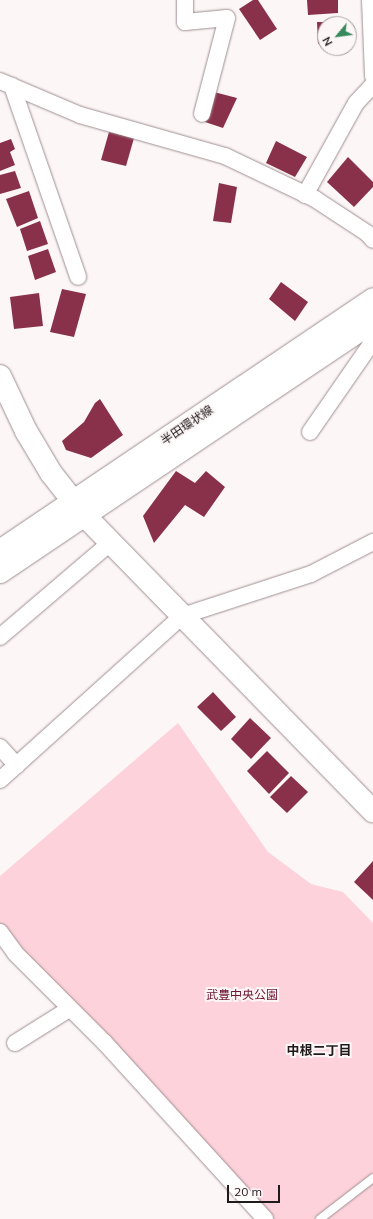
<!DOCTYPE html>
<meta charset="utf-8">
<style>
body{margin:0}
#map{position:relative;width:373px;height:1219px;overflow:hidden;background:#fdf6f7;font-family:Mulish,"Noto Sans JP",sans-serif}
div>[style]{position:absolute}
.green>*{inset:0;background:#fdd2da}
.building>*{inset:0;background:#89314a}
.roads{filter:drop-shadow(0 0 1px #9f8f92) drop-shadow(0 0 1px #9f8f92)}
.lane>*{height:8px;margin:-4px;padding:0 4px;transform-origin:4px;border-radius:4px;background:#fff}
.street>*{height:16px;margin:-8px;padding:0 8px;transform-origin:8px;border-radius:8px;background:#fff}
.secondary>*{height:22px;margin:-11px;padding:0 11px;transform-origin:11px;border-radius:11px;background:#fff}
span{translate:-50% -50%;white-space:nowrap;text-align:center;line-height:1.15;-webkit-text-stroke:4px #fdf6f7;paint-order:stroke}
.street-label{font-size:12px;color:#201a1b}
.park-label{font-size:12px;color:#6d1533}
.neighbourhood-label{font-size:13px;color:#201a1b;font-weight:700}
.north{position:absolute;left:317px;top:16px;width:40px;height:40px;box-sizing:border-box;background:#fdf6f7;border:1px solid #a59e9f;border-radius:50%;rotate:241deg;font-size:11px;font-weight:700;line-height:16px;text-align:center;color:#201a1b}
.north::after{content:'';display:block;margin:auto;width:14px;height:18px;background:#37895b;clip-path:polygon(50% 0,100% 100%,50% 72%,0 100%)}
.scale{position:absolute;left:227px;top:1185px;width:53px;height:18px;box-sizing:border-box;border:2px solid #201a1b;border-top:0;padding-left:5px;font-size:12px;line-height:14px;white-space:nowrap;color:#201a1b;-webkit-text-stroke:3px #fdf6f7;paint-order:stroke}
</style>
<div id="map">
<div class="green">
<div style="clip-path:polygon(178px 723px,268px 852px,311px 884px,343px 892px,373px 923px,373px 1219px,269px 1219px,0 926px,0 876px)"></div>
</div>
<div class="building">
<div style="clip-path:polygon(253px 0,258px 0,277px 29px,260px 40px,239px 9px)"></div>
<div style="clip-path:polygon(307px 0,338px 0,338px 13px,308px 15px)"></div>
<div style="clip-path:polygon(317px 22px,339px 22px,325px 24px,325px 43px,318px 44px)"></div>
<div style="clip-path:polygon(214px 92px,237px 98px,223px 128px,205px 122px)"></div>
<div style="clip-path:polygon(109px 132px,134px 138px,126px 166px,101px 160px)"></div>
<div style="clip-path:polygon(11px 139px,15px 149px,10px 152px,15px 165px,0 171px,0 143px)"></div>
<div style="clip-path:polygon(276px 141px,307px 157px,295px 177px,266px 163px)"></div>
<div style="clip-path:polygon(348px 157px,373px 182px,373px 187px,354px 207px,327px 182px)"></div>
<div style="clip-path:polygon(15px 171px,21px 188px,0 194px,0 175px)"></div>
<div style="clip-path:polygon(219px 183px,237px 187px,231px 223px,213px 221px)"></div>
<div style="clip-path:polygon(29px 191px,38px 218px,17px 227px,6px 199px)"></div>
<div style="clip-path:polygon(40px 221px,48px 244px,27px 251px,20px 229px)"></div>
<div style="clip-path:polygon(48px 249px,56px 272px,35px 280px,28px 256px)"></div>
<div style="clip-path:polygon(281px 282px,308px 302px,295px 321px,269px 299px)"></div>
<div style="clip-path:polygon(62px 289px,86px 294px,74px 337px,50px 332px)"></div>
<div style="clip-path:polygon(39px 293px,43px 326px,14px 329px,10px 297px)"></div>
<div style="clip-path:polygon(100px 399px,123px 435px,91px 458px,66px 450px,62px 441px,84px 422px,95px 403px)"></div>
<div style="clip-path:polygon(176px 471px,195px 483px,206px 471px,225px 487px,204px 517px,185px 505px,154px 543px,143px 516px)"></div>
<div style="clip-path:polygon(213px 692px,236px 717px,221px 731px,197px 707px)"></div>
<div style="clip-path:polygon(250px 718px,271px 738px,251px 759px,231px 739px)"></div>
<div style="clip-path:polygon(267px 751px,289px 773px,269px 794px,247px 771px)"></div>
<div style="clip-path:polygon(291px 776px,308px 792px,287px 813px,270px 797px)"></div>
<div style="clip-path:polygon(373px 861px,373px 900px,354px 882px)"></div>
</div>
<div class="roads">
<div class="lane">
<div style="left:320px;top:1219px;width:67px;rotate:-37.7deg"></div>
</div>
<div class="street">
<div style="left:185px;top:0;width:22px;rotate:90deg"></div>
<div style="left:185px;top:22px;width:42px;rotate:-5.4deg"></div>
<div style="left:227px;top:18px;width:99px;rotate:104.6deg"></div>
<div style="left:370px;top:0;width:76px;rotate:87.7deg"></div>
<div style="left:0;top:81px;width:87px;rotate:23deg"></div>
<div style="left:80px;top:115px;width:151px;rotate:15.8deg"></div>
<div style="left:225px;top:156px;width:100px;rotate:25.5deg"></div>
<div style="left:315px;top:199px;width:62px;rotate:33.2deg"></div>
<div style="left:367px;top:233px;width:9px;rotate:49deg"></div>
<div style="left:12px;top:86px;width:202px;rotate:70.9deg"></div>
<div style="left:305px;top:195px;width:105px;rotate:-61deg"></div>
<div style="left:356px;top:103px;width:25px;rotate:-47deg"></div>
<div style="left:310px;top:432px;width:111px;rotate:-55.3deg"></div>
<div style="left:373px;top:341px;width:18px;rotate:-103deg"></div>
<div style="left:0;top:637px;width:145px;rotate:-40.5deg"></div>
<div style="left:0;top:747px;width:25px;rotate:48deg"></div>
<div style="left:0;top:780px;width:245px;rotate:-42deg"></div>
<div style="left:182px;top:616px;width:136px;rotate:-18deg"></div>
<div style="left:311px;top:574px;width:70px;rotate:-27.3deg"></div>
<div style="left:0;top:932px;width:26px;rotate:54deg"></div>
<div style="left:15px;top:953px;width:127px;rotate:45deg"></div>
<div style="left:105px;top:1043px;width:238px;rotate:47.7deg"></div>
<div style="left:15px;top:1043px;width:64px;rotate:-32.2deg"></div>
</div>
<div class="secondary">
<div style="left:0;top:376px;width:61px;rotate:64.7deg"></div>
<div style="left:26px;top:431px;width:49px;rotate:59.2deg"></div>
<div style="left:51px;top:473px;width:53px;rotate:51.8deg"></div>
<div style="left:84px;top:515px;width:414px;rotate:45.7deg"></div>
<div style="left:0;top:551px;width:450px;rotate:-34deg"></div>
<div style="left:0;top:572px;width:450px;rotate:-33.9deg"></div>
</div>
</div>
<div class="street-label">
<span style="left:187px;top:425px;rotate:-34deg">半田環状線</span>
</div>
<div class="park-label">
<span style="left:242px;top:995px">武豊中央公園</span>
</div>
<div class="neighbourhood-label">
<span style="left:319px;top:1050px">中根二丁目</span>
</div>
<div class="north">N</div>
<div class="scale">20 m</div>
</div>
